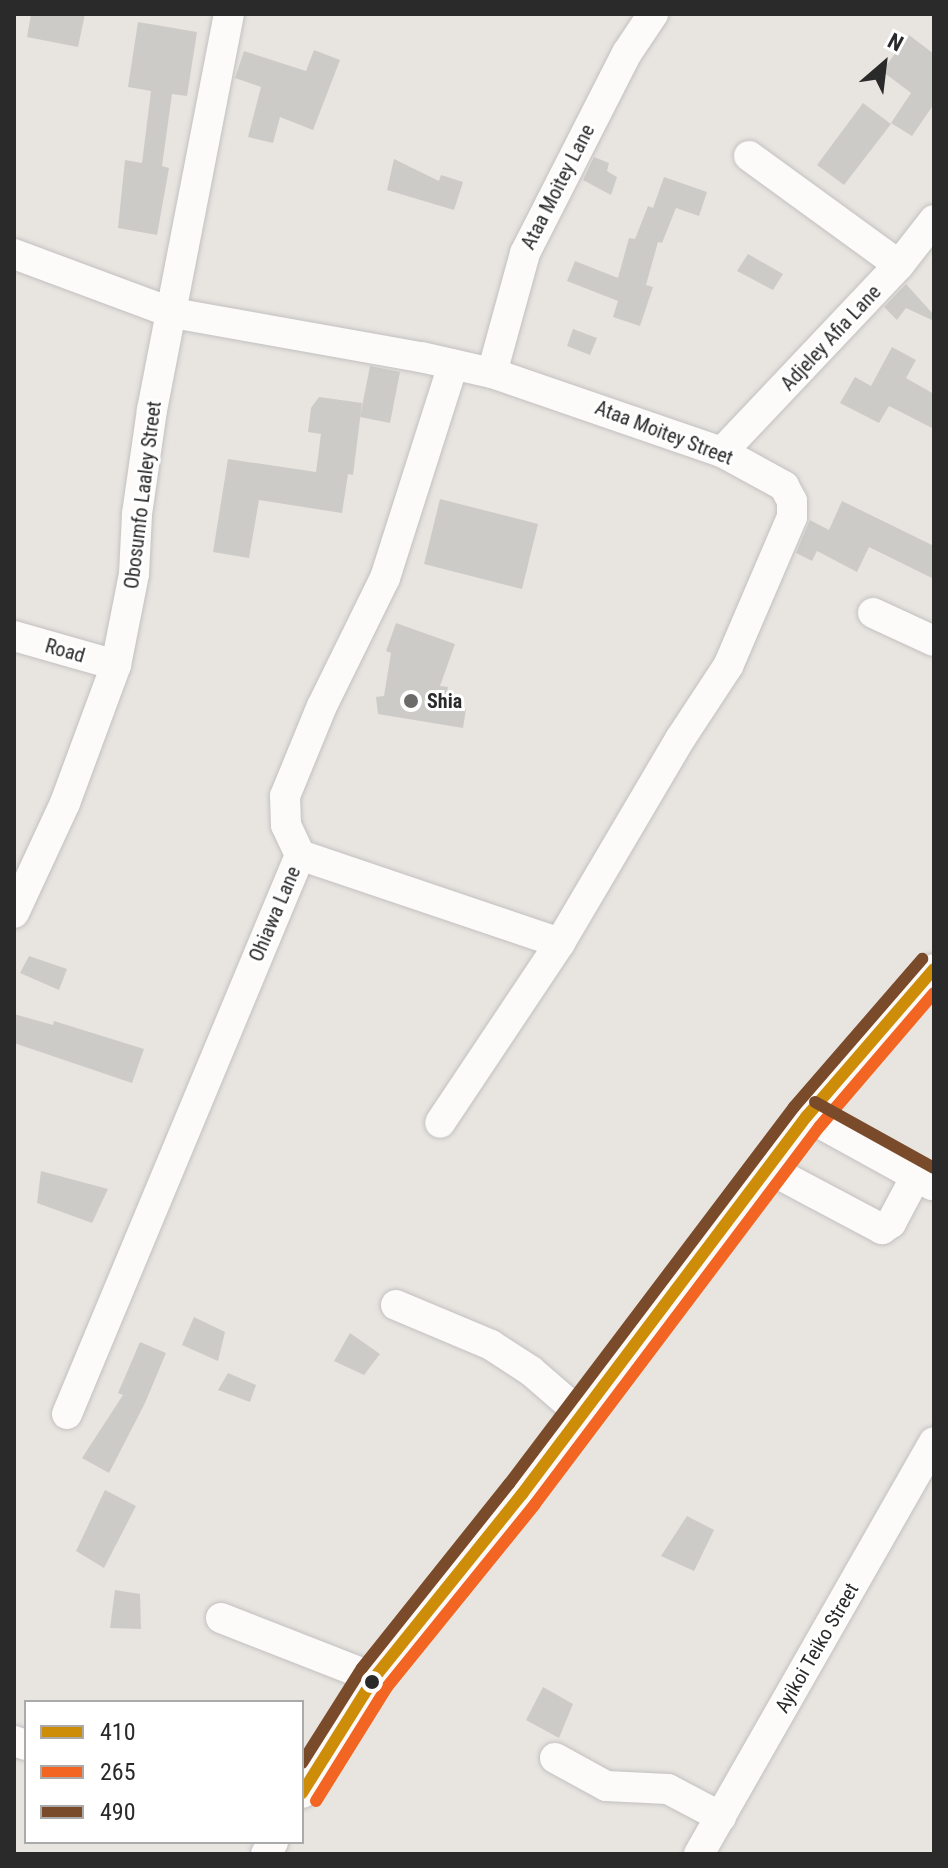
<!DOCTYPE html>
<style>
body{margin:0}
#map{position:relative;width:948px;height:1868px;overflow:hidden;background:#e8e5e0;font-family:"Roboto Condensed",sans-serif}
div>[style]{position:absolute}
.building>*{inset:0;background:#cdcbc7}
.roads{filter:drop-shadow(0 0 2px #c2c1c1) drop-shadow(0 0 2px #c2c1c1)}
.minor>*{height:30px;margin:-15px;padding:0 15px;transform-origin:15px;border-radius:15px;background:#fcfbfa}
.bus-1>*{height:12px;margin:-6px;padding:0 6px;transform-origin:6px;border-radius:6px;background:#ce8d08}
.bus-2>*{height:12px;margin:-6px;padding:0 6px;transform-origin:6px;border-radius:6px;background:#f26522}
.bus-3>*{height:12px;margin:-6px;padding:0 6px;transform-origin:6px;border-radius:6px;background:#7a4b2a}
.dots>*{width:22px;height:22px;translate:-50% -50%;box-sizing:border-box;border:4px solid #fff;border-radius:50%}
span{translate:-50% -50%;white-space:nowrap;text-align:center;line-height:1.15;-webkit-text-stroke:6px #fff;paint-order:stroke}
.street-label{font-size:20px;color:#2a2a2a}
.poi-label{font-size:20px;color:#2a2a2a;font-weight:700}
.left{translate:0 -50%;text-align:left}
.frame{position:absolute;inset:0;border:16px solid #2a2a2a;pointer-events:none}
.legend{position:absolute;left:24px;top:1700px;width:280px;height:144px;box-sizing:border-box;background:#fff;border:2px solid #aaa;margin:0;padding:10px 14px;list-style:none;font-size:24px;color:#2a2a2a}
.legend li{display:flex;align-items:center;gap:16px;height:40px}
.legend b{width:40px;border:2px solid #aaa}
.north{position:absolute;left:844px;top:24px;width:80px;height:80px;-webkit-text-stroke:6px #fff;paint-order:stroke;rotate:28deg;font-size:22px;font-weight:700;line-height:32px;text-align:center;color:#2a2a2a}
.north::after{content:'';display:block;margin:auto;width:28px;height:36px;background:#2a2a2a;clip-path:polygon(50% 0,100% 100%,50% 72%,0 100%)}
</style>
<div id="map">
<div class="building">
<div style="clip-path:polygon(31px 14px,85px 14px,78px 47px,27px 37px)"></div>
<div style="clip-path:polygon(138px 22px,197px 32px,187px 96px,172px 94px,162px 166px,169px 168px,157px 235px,118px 228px,125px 160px,142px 163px,151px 91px,128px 87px)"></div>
<div style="clip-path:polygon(909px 35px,934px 54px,934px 104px,912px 136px,891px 123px,911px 93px,882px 71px)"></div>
<div style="clip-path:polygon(314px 50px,340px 60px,313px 130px,280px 117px,273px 143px,248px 137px,261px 87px,235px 78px,244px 51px,306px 71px)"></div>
<div style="clip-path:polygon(863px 103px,891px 124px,844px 185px,817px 165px)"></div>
<div style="clip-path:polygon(594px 157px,609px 163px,607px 171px,617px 177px,611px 195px,583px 180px)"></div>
<div style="clip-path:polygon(394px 159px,439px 181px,441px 175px,463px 182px,454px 210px,387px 190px)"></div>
<div style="clip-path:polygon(664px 177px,707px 192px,699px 216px,676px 208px,662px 243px,658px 242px,646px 285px,653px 287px,640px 326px,613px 317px,618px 301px,567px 281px,575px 261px,618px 278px,629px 238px,635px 239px,648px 206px,653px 208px)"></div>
<div style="clip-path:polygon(748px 254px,783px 274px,773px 290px,737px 271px)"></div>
<div style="clip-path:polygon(906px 284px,934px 315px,934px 321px,906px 308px,897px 320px,884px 307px)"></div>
<div style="clip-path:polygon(573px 329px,597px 338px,590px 355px,567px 346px)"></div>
<div style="clip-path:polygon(892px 347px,916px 360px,906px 378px,934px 394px,934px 429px,889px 406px,879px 423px,840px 403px,855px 377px,871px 386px)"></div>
<div style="clip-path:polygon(370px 366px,400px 372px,390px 423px,360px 417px)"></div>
<div style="clip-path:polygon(319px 397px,362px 403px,353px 475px,348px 474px,342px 513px,259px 500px,249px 558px,213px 552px,228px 459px,316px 472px,321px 434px,308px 432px,311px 408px)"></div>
<div style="clip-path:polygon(440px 499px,538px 524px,522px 589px,424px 564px)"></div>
<div style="clip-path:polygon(842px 501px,934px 546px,934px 579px,869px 547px,857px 572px,817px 551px,812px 561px,796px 553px,810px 520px,829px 530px)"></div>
<div style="clip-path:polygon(396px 623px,455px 644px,440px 686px,448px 687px,445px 705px,466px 709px,463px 728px,378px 714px,376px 697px,384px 696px,391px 653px,386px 651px)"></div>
<div style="clip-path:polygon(29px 956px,67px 969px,59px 990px,20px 973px)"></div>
<div style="clip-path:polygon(14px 1014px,53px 1025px,54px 1021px,144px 1049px,132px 1083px,14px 1043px)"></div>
<div style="clip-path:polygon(41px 1171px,108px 1189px,92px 1223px,37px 1203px)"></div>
<div style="clip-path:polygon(194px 1317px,225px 1332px,218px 1361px,182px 1345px)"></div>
<div style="clip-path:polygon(350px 1333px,380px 1354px,364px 1375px,334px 1361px)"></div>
<div style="clip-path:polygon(140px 1342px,166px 1353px,145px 1403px,109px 1473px,82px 1458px,123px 1395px,118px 1393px)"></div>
<div style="clip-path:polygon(228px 1373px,256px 1385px,250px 1402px,218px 1390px)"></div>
<div style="clip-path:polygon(105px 1490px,136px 1506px,104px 1568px,76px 1551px)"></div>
<div style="clip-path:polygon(687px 1516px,714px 1530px,694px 1571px,661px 1556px)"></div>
<div style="clip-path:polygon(115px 1590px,140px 1594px,141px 1629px,110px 1628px)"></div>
<div style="clip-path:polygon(543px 1687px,573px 1704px,559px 1738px,526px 1720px)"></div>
</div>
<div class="roads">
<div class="minor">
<div style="left:749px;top:156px;width:185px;rotate:36deg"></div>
<div style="left:14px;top:254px;width:170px;rotate:20.4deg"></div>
<div style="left:173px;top:313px;width:252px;rotate:10.1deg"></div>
<div style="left:421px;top:357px;width:73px;rotate:12.7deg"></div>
<div style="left:492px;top:373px;width:243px;rotate:19deg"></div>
<div style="left:722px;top:452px;width:71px;rotate:28.7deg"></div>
<div style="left:784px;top:486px;width:17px;rotate:62deg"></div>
<div style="left:792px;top:501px;width:16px;rotate:90deg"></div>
<div style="left:792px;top:517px;width:162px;rotate:113.2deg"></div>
<div style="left:728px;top:666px;width:87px;rotate:123.3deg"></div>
<div style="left:680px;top:739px;width:237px;rotate:120.5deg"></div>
<div style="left:560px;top:943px;width:216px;rotate:123.7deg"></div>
<div style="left:492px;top:373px;width:124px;rotate:-74.6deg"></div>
<div style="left:525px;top:253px;width:225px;rotate:-63deg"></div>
<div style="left:627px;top:53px;width:47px;rotate:-56.3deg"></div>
<div style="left:722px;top:452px;width:257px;rotate:-46.6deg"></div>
<div style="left:899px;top:265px;width:57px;rotate:-52.1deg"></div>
<div style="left:873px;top:613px;width:67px;rotate:24.7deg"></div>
<div style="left:14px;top:636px;width:106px;rotate:15.9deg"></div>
<div style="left:300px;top:855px;width:274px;rotate:18.7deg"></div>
<div style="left:14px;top:913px;width:121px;rotate:-65.1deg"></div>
<div style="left:65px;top:803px;width:147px;rotate:-69.7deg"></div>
<div style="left:116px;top:665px;width:93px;rotate:-78.8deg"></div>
<div style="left:134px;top:574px;width:60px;rotate:-87.1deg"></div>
<div style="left:137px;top:514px;width:105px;rotate:-81.8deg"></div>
<div style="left:152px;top:410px;width:403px;rotate:-79deg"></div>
<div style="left:807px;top:1116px;width:143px;rotate:28.9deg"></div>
<div style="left:769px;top:1169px;width:128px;rotate:28deg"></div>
<div style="left:882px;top:1229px;width:11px;rotate:-34deg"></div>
<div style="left:891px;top:1223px;width:53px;rotate:-62deg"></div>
<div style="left:396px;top:1305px;width:103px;rotate:22.8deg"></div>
<div style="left:491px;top:1345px;width:48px;rotate:33deg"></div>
<div style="left:531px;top:1371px;width:67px;rotate:40.8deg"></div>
<div style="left:67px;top:1414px;width:606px;rotate:-67.37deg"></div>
<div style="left:300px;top:855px;width:33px;rotate:-115deg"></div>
<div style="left:286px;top:825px;width:29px;rotate:-92deg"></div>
<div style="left:285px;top:796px;width:97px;rotate:-67.7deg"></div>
<div style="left:322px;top:706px;width:143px;rotate:-63.8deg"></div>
<div style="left:385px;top:578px;width:224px;rotate:-72.3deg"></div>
<div style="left:221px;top:1618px;width:164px;rotate:21.4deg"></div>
<div style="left:14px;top:1741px;width:13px;rotate:18deg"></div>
<div style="left:555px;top:1758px;width:58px;rotate:28.8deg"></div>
<div style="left:606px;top:1786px;width:62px;rotate:2.8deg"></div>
<div style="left:668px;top:1789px;width:60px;rotate:27.8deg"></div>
<div style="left:302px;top:1793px;width:136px;rotate:-57.9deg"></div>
<div style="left:374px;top:1678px;width:236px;rotate:-51.2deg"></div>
<div style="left:522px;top:1494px;width:344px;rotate:-52.6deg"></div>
<div style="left:731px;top:1221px;width:130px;rotate:-54.1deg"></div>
<div style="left:807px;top:1116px;width:194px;rotate:-49.2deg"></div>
<div style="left:266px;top:1854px;width:14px;rotate:-60deg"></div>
<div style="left:699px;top:1854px;width:474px;rotate:-60.3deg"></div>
</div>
</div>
<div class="bus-1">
<div style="left:302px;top:1793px;width:136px;rotate:-57.9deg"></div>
<div style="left:374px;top:1678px;width:236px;rotate:-51.2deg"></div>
<div style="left:522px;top:1494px;width:473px;rotate:-53deg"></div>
<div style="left:807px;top:1116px;width:194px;rotate:-49.2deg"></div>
</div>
<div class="bus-2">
<div style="left:316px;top:1801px;width:134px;rotate:-58.1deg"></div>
<div style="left:387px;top:1687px;width:235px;rotate:-51deg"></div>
<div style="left:535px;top:1504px;width:473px;rotate:-53deg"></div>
<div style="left:820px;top:1126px;width:175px;rotate:-49.4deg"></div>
</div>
<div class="bus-3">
<div style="left:815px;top:1102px;width:136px;rotate:29deg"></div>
<div style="left:302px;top:1763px;width:112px;rotate:-57.7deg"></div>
<div style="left:362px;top:1668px;width:236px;rotate:-51.4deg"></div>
<div style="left:509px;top:1484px;width:473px;rotate:-52.9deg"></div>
<div style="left:794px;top:1107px;width:196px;rotate:-49.1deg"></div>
</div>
<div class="dots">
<div style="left:411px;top:701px;background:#6c6b6a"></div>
<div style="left:372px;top:1682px;background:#2a2a2a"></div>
</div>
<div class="street-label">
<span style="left:558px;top:187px;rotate:-63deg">Ataa Moitey Lane</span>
<span style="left:831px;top:338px;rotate:-47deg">Adjeley Afia Lane</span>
<span style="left:664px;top:433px;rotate:21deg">Ataa Moitey Street</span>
<span style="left:143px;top:495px;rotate:-83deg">Obosumfo Laaley Street</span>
<span style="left:65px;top:651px;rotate:16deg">Road</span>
<span style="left:275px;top:914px;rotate:-67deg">Ohiawa Lane</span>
<span style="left:817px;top:1648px;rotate:-60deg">Ayikoi Teiko Street</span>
</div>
<div class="poi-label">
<span class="left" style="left:427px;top:701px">Shia</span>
</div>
<div class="frame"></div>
<ul class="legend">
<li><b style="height:10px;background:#ce8d08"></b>410</li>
<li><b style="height:10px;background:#f26522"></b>265</li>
<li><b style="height:10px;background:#7a4b2a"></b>490</li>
</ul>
<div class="north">N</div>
</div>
